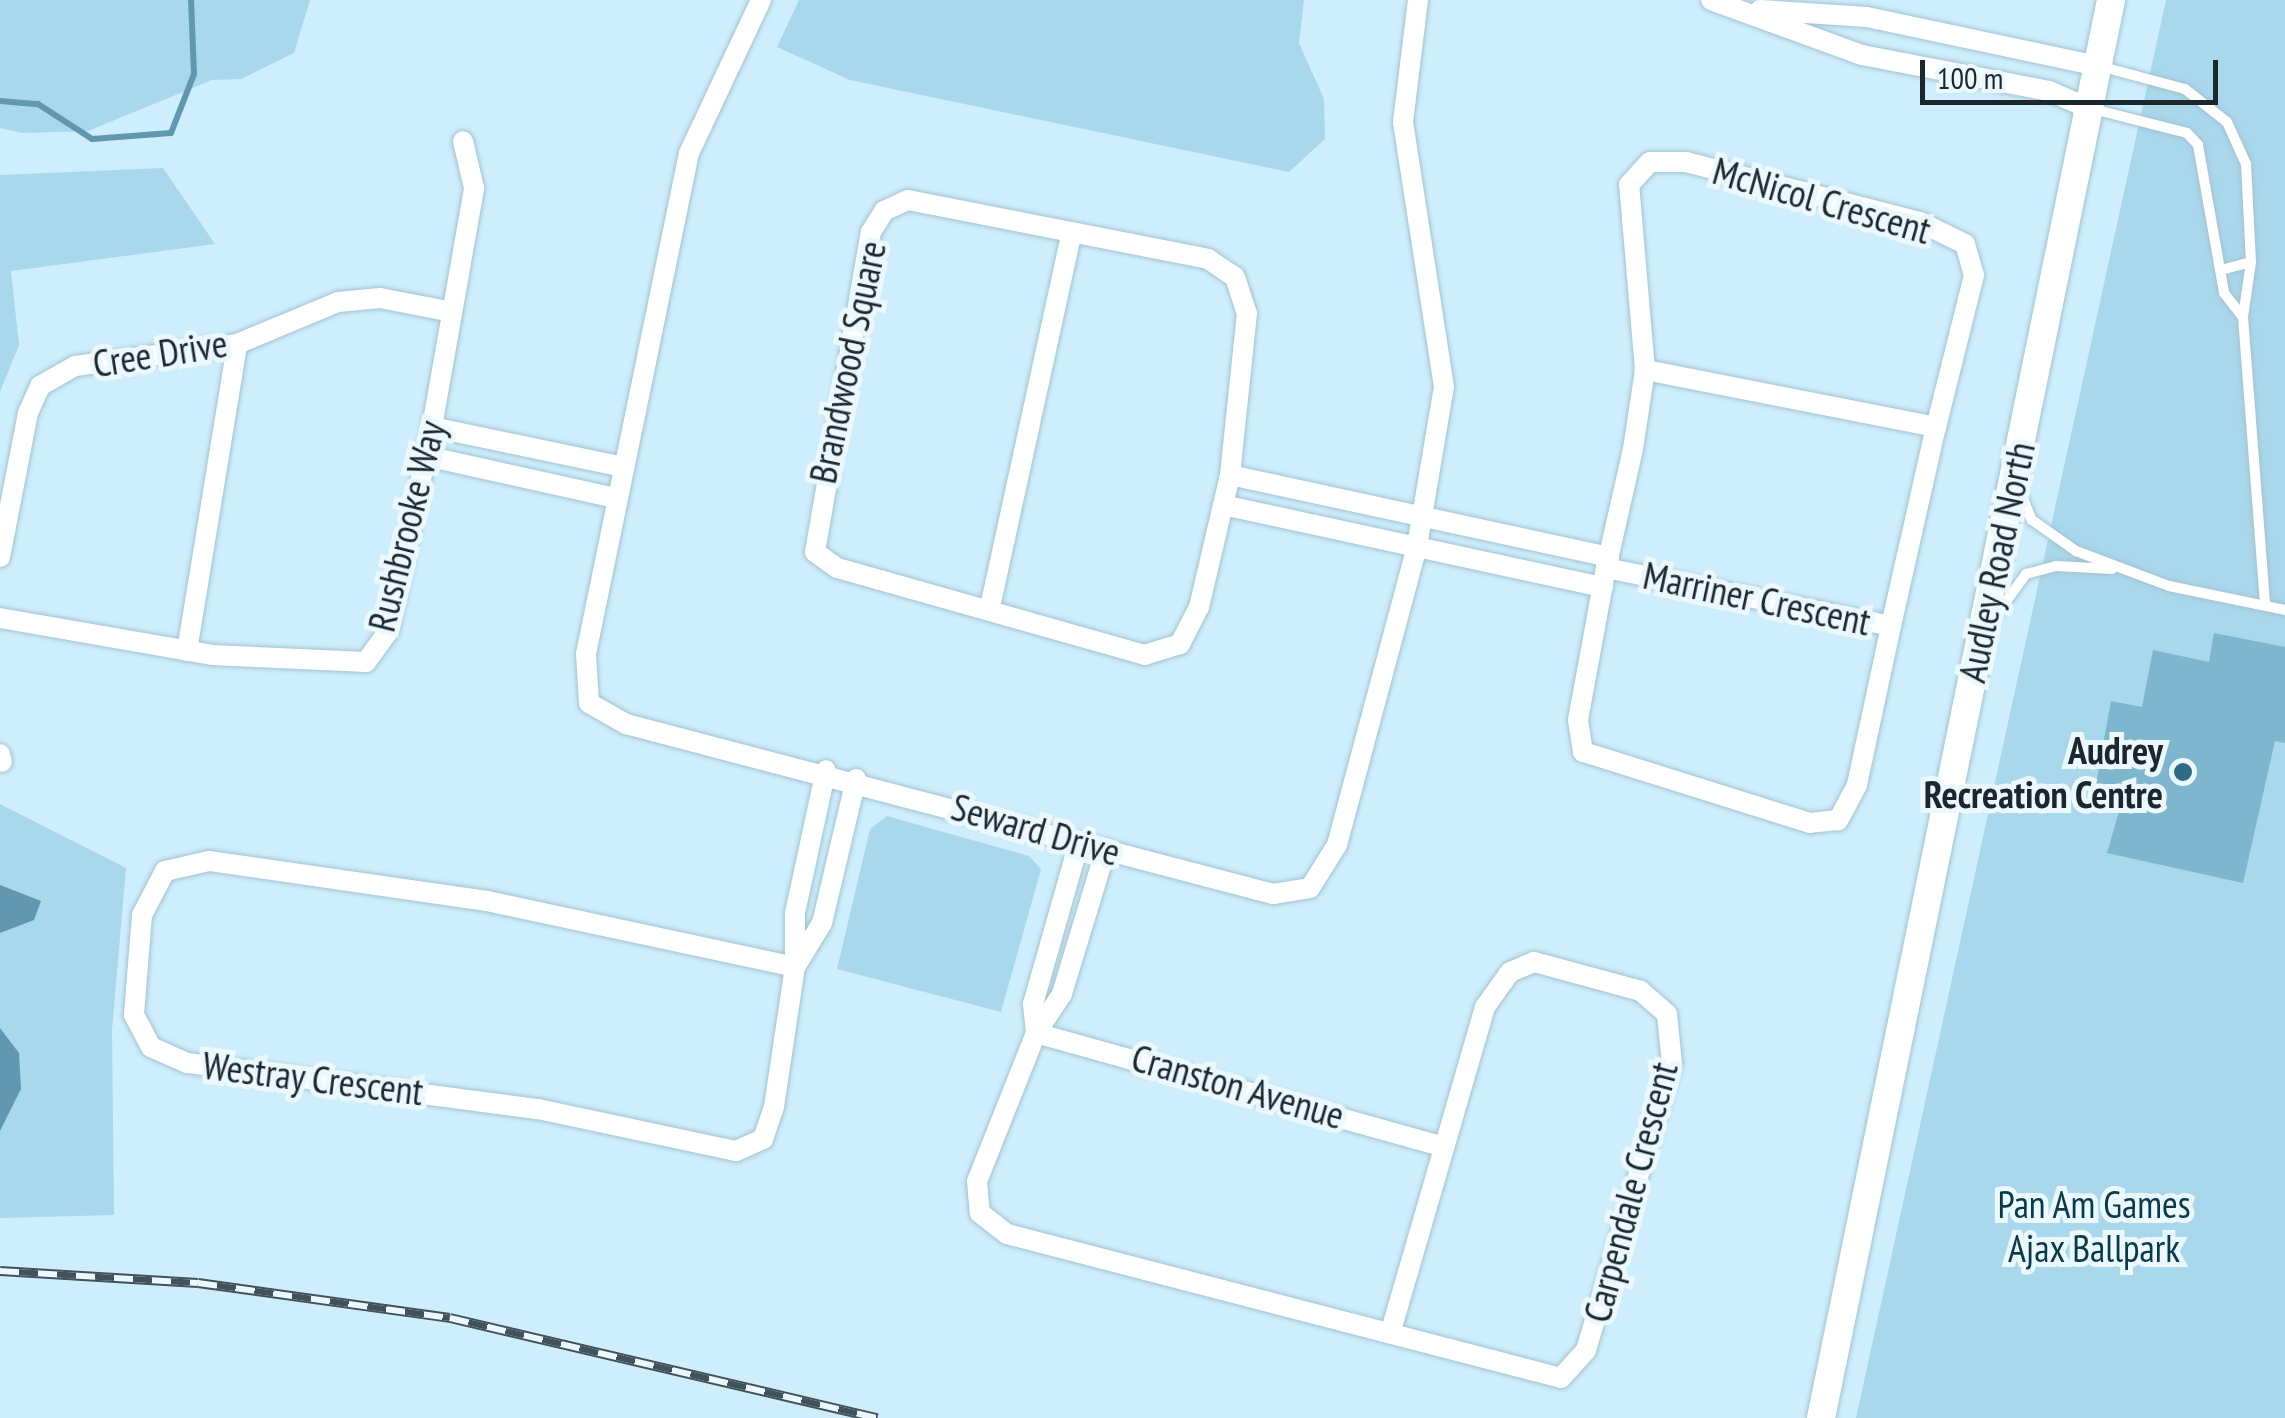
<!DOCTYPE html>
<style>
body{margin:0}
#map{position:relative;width:2285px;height:1418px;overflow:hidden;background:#ceeefd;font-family:"PT Sans Narrow",sans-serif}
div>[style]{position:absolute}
.green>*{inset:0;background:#a9d7eb}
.water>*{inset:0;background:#6198af}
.stream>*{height:6px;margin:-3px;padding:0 3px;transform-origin:3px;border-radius:3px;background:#6198af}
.building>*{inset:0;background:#7eb6ce}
.roads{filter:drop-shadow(0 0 2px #a3c3d1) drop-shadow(0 0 2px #a3c3d1)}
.lane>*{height:10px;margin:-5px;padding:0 5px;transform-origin:5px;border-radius:5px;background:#fff}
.street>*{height:20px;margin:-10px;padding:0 10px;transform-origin:10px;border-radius:10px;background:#fff}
.secondary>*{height:28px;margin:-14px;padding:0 14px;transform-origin:14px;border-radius:14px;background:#fff}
.rail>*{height:10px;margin-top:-5px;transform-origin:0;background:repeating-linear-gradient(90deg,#ebf8fe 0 19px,#42525a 0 38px);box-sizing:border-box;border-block:2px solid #42525a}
.dots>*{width:28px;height:28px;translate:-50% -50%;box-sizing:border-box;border:5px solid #ebf8fe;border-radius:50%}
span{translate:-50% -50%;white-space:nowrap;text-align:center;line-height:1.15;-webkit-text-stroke:10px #ebf8fe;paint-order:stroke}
.street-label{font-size:38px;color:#1b272d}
.poi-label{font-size:38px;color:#1b272d;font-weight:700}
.right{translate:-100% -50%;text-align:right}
.park-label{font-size:38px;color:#073a4b}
.scale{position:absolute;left:1920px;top:60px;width:298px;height:45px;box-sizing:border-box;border:5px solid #1b272d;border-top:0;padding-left:12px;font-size:30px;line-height:35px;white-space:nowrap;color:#1b272d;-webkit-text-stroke:8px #ebf8fe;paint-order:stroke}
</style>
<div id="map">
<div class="green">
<div style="clip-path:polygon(0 0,310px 0,294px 53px,241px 79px,212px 80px,88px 131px,22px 133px,0 128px)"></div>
<div style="clip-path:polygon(799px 0,1304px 0,1299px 43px,1324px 99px,1325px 139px,1289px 172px,850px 80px,777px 47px)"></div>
<div style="clip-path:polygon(2166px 0,2285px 0,2285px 1418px,1856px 1418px)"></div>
<div style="clip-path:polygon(163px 168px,215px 244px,11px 271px,19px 345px,0 392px,0 175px)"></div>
<div style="clip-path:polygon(0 804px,126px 868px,112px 1030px,114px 1215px,0 1218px)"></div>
<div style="clip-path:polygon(887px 816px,1029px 856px,1041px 869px,1001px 1012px,837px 969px,870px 829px)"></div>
</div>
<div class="water">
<div style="clip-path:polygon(0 885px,41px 901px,34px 920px,0 933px)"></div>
<div style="clip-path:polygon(0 1028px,19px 1053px,21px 1089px,0 1131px)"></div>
</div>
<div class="stream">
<div style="left:0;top:101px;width:38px;rotate:5deg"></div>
<div style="left:38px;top:104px;width:64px;rotate:32.9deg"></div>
<div style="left:92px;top:139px;width:79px;rotate:-4.3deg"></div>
<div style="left:171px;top:133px;width:63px;rotate:-68.7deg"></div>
<div style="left:194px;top:74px;width:74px;rotate:-92.3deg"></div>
</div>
<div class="building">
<div style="clip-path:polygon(2214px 633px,2285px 647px,2285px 743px,2275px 741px,2243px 883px,2107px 853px,2120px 808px,2093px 801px,2111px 701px,2142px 707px,2153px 650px,2209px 662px)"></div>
</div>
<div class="roads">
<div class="lane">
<div style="left:2099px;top:66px;width:89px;rotate:15deg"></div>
<div style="left:2185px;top:89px;width:53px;rotate:38.2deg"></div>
<div style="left:2227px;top:122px;width:46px;rotate:65.7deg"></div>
<div style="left:2246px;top:164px;width:98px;rotate:87.1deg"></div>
<div style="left:2251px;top:262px;width:56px;rotate:98.3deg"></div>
<div style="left:2243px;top:317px;width:289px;rotate:85.6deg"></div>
<div style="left:2089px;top:108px;width:101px;rotate:14.3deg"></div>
<div style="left:2187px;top:133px;width:16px;rotate:47deg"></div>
<div style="left:2198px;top:145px;width:150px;rotate:80deg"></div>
<div style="left:2224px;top:293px;width:31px;rotate:52deg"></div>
<div style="left:2221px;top:270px;width:31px;rotate:-15deg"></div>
<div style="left:2018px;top:486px;width:37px;rotate:68deg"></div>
<div style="left:2032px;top:520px;width:54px;rotate:35.2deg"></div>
<div style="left:2076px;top:551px;width:99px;rotate:20.6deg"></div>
<div style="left:2169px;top:586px;width:118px;rotate:11.7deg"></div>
<div style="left:1996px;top:615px;width:51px;rotate:-53.8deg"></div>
<div style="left:2026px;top:574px;width:31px;rotate:-15deg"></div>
<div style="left:2056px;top:566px;width:56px;rotate:3.1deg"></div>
</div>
<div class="street">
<div style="left:761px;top:0;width:169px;rotate:115.2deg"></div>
<div style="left:689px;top:153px;width:511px;rotate:101.62deg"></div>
<div style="left:586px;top:654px;width:49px;rotate:86.5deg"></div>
<div style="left:589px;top:703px;width:43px;rotate:29.6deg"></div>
<div style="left:626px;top:724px;width:669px;rotate:14.72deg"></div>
<div style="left:1273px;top:894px;width:37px;rotate:-9deg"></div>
<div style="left:1310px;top:888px;width:51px;rotate:-57.9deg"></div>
<div style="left:1337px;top:845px;width:310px;rotate:-75deg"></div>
<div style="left:1417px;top:546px;width:161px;rotate:-80.4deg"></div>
<div style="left:1444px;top:387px;width:268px;rotate:-98.8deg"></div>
<div style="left:1403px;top:122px;width:123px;rotate:-83deg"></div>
<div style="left:1711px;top:0;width:161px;rotate:20deg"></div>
<div style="left:1862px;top:55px;width:190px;rotate:10.9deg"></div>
<div style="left:2049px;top:91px;width:43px;rotate:23.6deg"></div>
<div style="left:1760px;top:10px;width:107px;rotate:3.7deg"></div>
<div style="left:1867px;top:17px;width:236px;rotate:12deg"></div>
<div style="left:908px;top:200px;width:306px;rotate:11.1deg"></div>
<div style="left:1208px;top:259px;width:32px;rotate:34deg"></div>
<div style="left:1235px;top:277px;width:38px;rotate:72deg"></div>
<div style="left:1247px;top:313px;width:163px;rotate:96deg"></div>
<div style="left:1230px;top:475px;width:136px;rotate:103.2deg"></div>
<div style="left:1199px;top:607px;width:42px;rotate:117.2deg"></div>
<div style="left:1180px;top:644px;width:37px;rotate:163deg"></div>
<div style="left:1145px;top:655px;width:320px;rotate:-164.2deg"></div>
<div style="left:837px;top:568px;width:27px;rotate:-144deg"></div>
<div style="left:815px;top:552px;width:325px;rotate:-80.1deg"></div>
<div style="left:871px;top:232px;width:25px;rotate:-58deg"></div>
<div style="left:884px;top:211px;width:26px;rotate:-25deg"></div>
<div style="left:432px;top:427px;width:195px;rotate:11.8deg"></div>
<div style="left:426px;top:456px;width:195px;rotate:12.5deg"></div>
<div style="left:1230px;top:475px;width:388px;rotate:12.2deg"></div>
<div style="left:1223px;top:505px;width:389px;rotate:12.2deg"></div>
<div style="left:0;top:557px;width:147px;rotate:-79deg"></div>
<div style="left:28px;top:413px;width:30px;rotate:-66deg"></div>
<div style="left:40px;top:386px;width:40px;rotate:-29.7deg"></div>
<div style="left:75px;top:366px;width:163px;rotate:-7.7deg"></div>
<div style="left:237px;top:344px;width:109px;rotate:-22.6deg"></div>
<div style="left:338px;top:302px;width:42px;rotate:-5.4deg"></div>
<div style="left:380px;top:298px;width:73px;rotate:11deg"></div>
<div style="left:1606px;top:568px;width:291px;rotate:11.5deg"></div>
<div style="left:1891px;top:626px;width:163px;rotate:102.1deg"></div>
<div style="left:1857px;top:785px;width:40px;rotate:118deg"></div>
<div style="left:1838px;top:820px;width:28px;rotate:174deg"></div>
<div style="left:1810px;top:823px;width:238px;rotate:-162.6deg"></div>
<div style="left:1583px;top:752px;width:32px;rotate:-99deg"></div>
<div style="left:1578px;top:720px;width:155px;rotate:-79.6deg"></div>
<div style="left:1606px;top:568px;width:122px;rotate:-77.2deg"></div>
<div style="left:1633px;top:449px;width:80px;rotate:-81.4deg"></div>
<div style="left:1645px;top:370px;width:186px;rotate:-94.9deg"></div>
<div style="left:1629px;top:185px;width:31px;rotate:-48deg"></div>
<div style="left:1650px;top:162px;width:36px"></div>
<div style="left:1686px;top:162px;width:242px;rotate:14.4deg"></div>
<div style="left:1920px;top:222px;width:50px;rotate:26.1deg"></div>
<div style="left:1965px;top:244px;width:32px;rotate:74deg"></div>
<div style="left:1974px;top:275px;width:157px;rotate:104deg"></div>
<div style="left:1936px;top:427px;width:297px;rotate:-168.9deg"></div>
<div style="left:990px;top:607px;width:382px;rotate:-77.7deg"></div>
<div style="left:0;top:618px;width:215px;rotate:9.9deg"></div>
<div style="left:212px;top:655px;width:154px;rotate:2.6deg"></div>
<div style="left:366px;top:662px;width:39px;rotate:-54deg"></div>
<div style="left:389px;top:630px;width:208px;rotate:-78deg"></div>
<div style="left:432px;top:427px;width:243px;rotate:-80deg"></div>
<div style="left:474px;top:188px;width:48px;rotate:-103.2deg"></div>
<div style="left:1891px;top:626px;width:204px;rotate:-77.3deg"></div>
<div style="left:187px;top:651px;width:311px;rotate:-80.7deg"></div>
<div style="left:0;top:754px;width:8px;rotate:76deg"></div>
<div style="left:1106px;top:849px;width:152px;rotate:106.9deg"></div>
<div style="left:1062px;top:994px;width:47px;rotate:123.7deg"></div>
<div style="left:1036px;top:1033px;width:159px;rotate:111.7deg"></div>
<div style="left:977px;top:1181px;width:32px;rotate:85deg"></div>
<div style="left:980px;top:1213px;width:34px;rotate:38deg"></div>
<div style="left:1007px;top:1234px;width:572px;rotate:14.57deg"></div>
<div style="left:1561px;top:1378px;width:38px;rotate:-48deg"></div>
<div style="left:1586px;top:1350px;width:299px;rotate:-73.3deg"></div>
<div style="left:1672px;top:1064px;width:50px;rotate:-95.7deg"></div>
<div style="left:1667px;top:1014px;width:35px;rotate:-139deg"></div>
<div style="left:1641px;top:991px;width:111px;rotate:-164.8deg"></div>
<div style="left:1534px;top:962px;width:26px;rotate:157deg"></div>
<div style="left:1510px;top:972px;width:43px;rotate:125.5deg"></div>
<div style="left:1485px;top:1007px;width:340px;rotate:106.2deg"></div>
<div style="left:795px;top:967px;width:315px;rotate:-167.9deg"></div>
<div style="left:487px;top:901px;width:281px;rotate:-171.8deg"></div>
<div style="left:209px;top:861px;width:45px;rotate:167.2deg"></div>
<div style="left:165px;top:871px;width:50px;rotate:117.6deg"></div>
<div style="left:142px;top:915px;width:100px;rotate:94.6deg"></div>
<div style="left:134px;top:1015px;width:36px;rotate:62deg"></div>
<div style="left:151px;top:1047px;width:39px;rotate:24deg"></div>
<div style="left:187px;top:1063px;width:354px;rotate:7.5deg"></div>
<div style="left:538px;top:1109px;width:202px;rotate:12deg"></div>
<div style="left:736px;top:1151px;width:30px;rotate:-24deg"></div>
<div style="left:763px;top:1139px;width:34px;rotate:-71deg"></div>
<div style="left:774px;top:1107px;width:142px;rotate:-81.5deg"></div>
<div style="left:795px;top:967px;width:54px;rotate:-90deg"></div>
<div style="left:795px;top:913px;width:146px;rotate:-77.8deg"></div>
<div style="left:795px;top:967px;width:52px;rotate:-58.5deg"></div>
<div style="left:822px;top:923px;width:148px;rotate:-76.7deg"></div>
<div style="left:1036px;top:1033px;width:420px;rotate:15.6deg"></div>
<div style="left:1036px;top:1033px;width:29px;rotate:-96deg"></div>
<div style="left:1033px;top:1004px;width:168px;rotate:-74.1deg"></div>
</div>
<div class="secondary">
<div style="left:1821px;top:1418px;width:1447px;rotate:-78.44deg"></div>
</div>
</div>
<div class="rail">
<div style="left:0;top:1271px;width:198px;rotate:3.5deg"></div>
<div style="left:198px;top:1283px;width:254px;rotate:7.9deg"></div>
<div style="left:450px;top:1318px;width:439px;rotate:13.2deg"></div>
</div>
<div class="dots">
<div style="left:2183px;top:772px;background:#2f6c83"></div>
</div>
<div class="street-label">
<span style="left:1822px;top:200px;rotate:16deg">McNicol Crescent</span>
<span style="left:160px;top:353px;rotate:-9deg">Cree Drive</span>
<span style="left:847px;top:362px;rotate:-78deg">Brandwood Square</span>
<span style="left:406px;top:526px;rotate:-76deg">Rushbrooke Way</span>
<span style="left:1996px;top:562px;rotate:-78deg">Audley Road North</span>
<span style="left:1757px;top:598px;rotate:12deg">Marriner Crescent</span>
<span style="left:1036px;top:829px;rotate:16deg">Seward Drive</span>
<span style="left:313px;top:1078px;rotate:7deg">Westray Crescent</span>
<span style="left:1238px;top:1086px;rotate:16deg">Cranston Avenue</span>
<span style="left:1630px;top:1192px;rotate:-75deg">Carpendale Crescent</span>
</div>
<div class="poi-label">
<span class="right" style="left:2163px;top:772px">Audrey<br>Recreation Centre</span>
</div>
<div class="park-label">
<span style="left:2094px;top:1226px">Pan Am Games<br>Ajax Ballpark</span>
</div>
<div class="scale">100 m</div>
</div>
